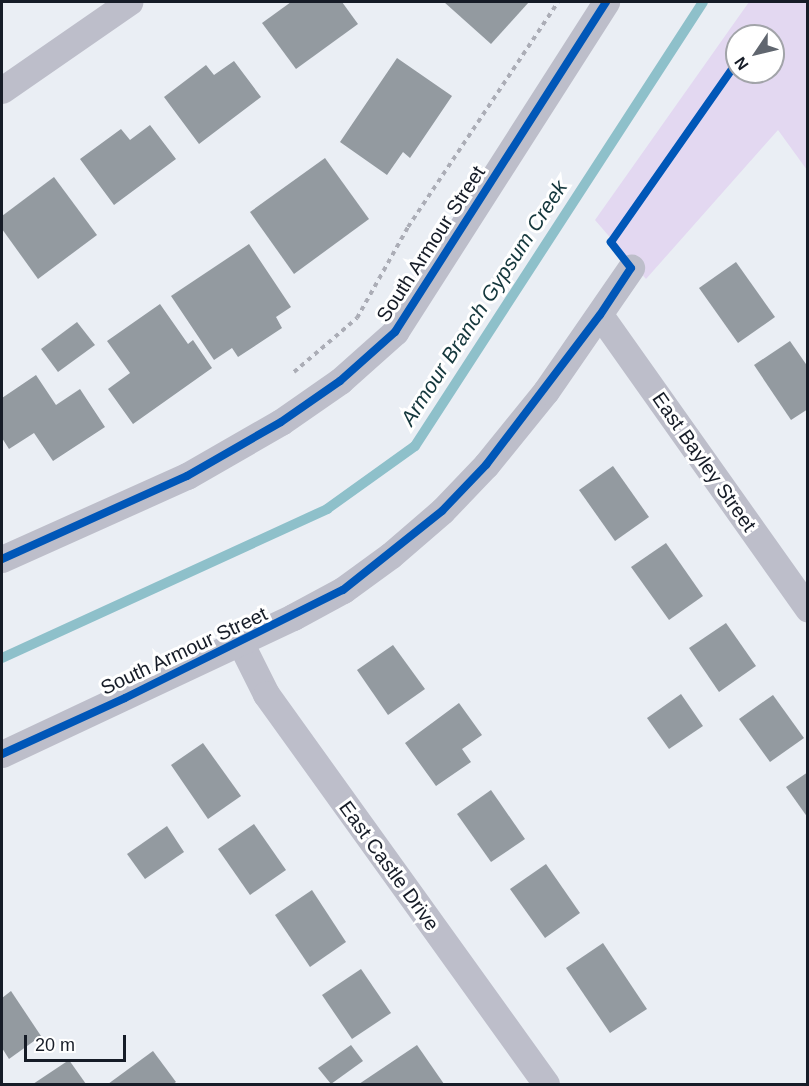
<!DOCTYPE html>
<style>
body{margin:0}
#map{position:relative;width:809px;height:1086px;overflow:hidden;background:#eaeef4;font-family:Helvetica,sans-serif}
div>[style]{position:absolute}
.green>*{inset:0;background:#e3d8f1}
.stream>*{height:10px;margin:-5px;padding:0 5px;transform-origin:5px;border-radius:5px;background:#8ec0ca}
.building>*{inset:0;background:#939aa0}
.path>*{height:4px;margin-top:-2px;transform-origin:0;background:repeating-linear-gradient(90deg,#abadb6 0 4.5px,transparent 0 9px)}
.minor>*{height:27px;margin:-13.5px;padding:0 13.5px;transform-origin:13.5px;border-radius:13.5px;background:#bdbeca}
.cycleway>*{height:8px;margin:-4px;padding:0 4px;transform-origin:4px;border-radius:4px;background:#0057b8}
span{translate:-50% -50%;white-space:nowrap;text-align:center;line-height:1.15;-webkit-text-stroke:6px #fff;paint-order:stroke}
.street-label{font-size:20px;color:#161c27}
.water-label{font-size:21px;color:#14373c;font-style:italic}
.frame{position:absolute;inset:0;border:3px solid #161c27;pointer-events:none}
.north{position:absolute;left:725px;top:24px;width:60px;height:60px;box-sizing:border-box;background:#fff;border:2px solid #a2a4a9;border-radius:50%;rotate:235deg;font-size:16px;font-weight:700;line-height:24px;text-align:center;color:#161c27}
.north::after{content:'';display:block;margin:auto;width:21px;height:27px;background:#60666f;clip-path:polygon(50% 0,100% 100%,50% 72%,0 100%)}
.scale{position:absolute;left:24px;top:1035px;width:102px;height:27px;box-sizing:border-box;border:3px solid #161c27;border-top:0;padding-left:8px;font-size:18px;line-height:21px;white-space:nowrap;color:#161c27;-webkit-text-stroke:4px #fff;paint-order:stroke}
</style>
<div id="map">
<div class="green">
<div style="clip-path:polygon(evenodd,749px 2px,807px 2px,807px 170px,778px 130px,646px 279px,595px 220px,749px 2px,737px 36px,773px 36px,773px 72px,737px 72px,737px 36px)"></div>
</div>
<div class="stream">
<div style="left:2px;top:658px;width:358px;rotate:-24.6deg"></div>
<div style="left:327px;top:509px;width:108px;rotate:-35.6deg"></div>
<div style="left:415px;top:446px;width:529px;rotate:-57.03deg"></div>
</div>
<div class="building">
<div style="clip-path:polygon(291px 2px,342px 2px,358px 24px,296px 69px,262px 23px)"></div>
<div style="clip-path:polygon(444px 2px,529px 2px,491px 44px)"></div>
<div style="clip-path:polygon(397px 58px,452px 96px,410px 158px,403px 152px,387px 175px,340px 142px)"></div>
<div style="clip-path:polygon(234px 61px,261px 97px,199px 144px,164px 97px,206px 65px,214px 75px)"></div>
<div style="clip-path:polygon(150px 125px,176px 159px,114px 205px,80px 159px,121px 129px,130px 140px)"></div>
<div style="clip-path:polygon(325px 158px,369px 219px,294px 274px,250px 212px)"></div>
<div style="clip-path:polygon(54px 177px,97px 235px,38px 279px,2px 229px,2px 216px)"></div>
<div style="clip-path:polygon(249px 244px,291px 307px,276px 317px,282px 328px,238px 357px,232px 348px,214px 360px,171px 296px)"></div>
<div style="clip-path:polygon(736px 262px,775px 317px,738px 343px,699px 288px)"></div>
<div style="clip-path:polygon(160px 304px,188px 344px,193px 340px,212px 368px,133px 424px,108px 389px,130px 373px,107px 341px)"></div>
<div style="clip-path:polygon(77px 322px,95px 345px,58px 372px,41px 349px)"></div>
<div style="clip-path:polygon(790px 341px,808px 367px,808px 409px,791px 420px,754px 365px)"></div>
<div style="clip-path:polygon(36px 375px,56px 405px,80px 389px,105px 427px,53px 461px,34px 433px,9px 449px,2px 438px,2px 398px)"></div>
<div style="clip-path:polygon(613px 466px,649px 517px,615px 541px,579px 490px)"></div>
<div style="clip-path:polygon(666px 543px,703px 596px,669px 620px,631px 567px)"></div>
<div style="clip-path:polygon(726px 623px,756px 666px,719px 692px,689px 648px)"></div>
<div style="clip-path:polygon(393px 645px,425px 689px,388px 715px,357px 670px)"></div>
<div style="clip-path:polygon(681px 694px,703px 726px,669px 749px,647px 718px)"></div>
<div style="clip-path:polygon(773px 695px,804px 738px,770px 762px,739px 719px)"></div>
<div style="clip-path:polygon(459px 703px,482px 735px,462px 749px,471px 762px,436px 786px,405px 743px)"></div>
<div style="clip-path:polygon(203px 743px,241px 796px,208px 819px,171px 765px)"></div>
<div style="clip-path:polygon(808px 772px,808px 818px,786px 787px)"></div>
<div style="clip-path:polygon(491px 790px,525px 839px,491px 862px,457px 814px)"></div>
<div style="clip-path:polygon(254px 824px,286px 870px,250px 895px,218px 849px)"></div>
<div style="clip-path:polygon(167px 826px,184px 852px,145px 879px,127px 854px)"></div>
<div style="clip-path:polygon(546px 864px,580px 913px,545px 938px,510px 889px)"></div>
<div style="clip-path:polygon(312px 890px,346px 942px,310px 967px,275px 915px)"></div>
<div style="clip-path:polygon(603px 943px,647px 1009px,610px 1033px,566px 968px)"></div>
<div style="clip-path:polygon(361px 969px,391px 1013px,352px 1039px,322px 995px)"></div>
<div style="clip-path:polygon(11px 991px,41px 1036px,9px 1059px,2px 1048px,2px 998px)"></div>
<div style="clip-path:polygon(351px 1045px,363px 1061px,331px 1084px,318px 1068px)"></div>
<div style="clip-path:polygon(417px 1045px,444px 1084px,359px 1084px)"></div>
<div style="clip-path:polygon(153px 1051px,176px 1082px,173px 1084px,108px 1084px)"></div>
<div style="clip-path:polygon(69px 1060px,86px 1084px,33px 1084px)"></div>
</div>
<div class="path">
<div style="left:294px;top:372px;width:83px;rotate:-40.6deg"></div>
<div style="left:357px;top:318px;width:104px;rotate:-60.7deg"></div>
<div style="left:408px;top:227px;width:270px;rotate:-56.3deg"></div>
</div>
<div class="minor">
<div style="left:2px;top:90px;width:155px;rotate:-34.7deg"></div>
<div style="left:600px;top:315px;width:360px;rotate:54.7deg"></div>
<div style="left:2px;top:559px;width:203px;rotate:-24.2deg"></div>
<div style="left:187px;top:476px;width:108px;rotate:-29.9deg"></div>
<div style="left:281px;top:422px;width:72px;rotate:-34.8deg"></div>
<div style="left:340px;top:381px;width:74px;rotate:-41.7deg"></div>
<div style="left:395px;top:332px;width:392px;rotate:-57.4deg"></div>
<div style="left:240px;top:642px;width:58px;rotate:63.4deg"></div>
<div style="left:266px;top:694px;width:480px;rotate:54.3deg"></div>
<div style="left:2px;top:754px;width:322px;rotate:-25.2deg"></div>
<div style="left:293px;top:617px;width:57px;rotate:-28.4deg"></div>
<div style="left:343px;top:590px;width:59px;rotate:-36.1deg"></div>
<div style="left:391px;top:555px;width:67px;rotate:-40.8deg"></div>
<div style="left:442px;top:511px;width:64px;rotate:-46.3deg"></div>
<div style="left:486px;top:465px;width:95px;rotate:-51deg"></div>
<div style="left:546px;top:391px;width:150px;rotate:-55.4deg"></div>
</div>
<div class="cycleway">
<div style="left:2px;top:559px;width:203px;rotate:-24.2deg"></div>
<div style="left:187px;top:476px;width:108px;rotate:-29.9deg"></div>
<div style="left:281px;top:422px;width:72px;rotate:-34.8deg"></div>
<div style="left:340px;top:381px;width:74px;rotate:-41.7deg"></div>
<div style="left:395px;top:332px;width:392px;rotate:-57.4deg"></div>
<div style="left:2px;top:754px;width:135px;rotate:-24.5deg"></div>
<div style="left:125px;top:698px;width:243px;rotate:-26.4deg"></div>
<div style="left:343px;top:590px;width:127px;rotate:-38.6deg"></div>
<div style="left:442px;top:511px;width:64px;rotate:-46.3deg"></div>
<div style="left:486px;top:465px;width:188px;rotate:-52.8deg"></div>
<div style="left:600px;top:315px;width:56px;rotate:-56.6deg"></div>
<div style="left:631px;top:268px;width:33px;rotate:-128deg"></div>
<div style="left:611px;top:242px;width:220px;rotate:-55deg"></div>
</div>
<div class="street-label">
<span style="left:431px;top:244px;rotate:-57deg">South Armour Street</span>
<span style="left:704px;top:462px;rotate:55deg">East Bayley Street</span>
<span style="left:184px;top:651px;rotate:-25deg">South Armour Street</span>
<span style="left:389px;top:866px;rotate:54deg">East Castle Drive</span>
</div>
<div class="water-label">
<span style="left:484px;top:303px;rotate:-57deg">Armour Branch Gypsum Creek</span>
</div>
<div class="frame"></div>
<div class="north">N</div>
<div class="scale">20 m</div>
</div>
